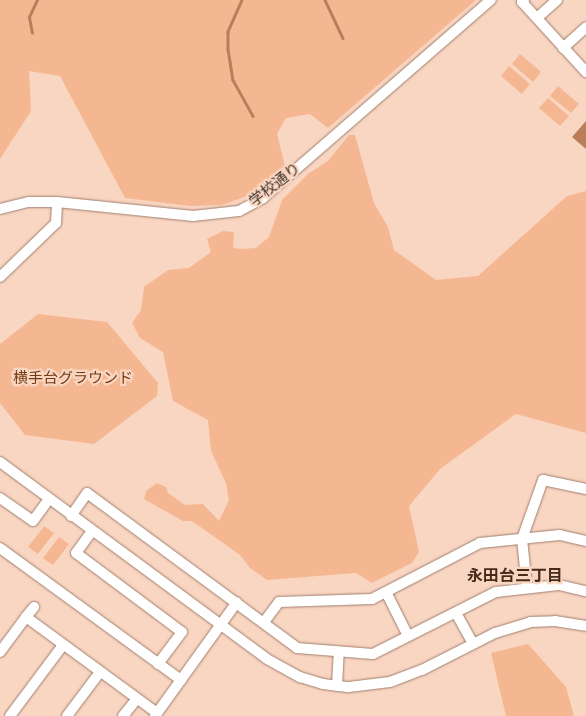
<!DOCTYPE html>
<meta charset="utf-8">
<style>
body{margin:0}
#map{position:relative;width:586px;height:716px;overflow:hidden;background:#f9d6c2;font-family:"Sofia Sans Condensed","Noto Sans JP",sans-serif}
div>[style]{position:absolute}
.green>*{inset:0;background:#f5b792}
.water>*{inset:0;background:#b97f5b}
.stream>*{height:2.5px;margin:-1.25px;padding:0 1.25px;transform-origin:1.25px;border-radius:1.25px;background:#b97f5b}
.roads{filter:drop-shadow(0 0 1px #9f7f6c) drop-shadow(0 0 1px #9f7f6c)}
.minor>*{height:10px;margin:-5px;padding:0 5px;transform-origin:5px;border-radius:5px;background:#fff}
span{translate:-50% -50%;white-space:nowrap;text-align:center;line-height:1.15;-webkit-text-stroke:4.5px #f9d6c2;paint-order:stroke}
.street-label{font-size:15px;color:#44362e}
.park-label{font-size:15px;color:#733b13}
.neighbourhood-label{font-size:16px;color:#462b1b;font-weight:700}
</style>
<div id="map">
<div class="green">
<div style="clip-path:polygon(0 0,476px 0,328px 128px,310px 114px,286px 118px,277px 134px,285px 166px,250px 195px,222px 205px,190px 206px,125px 198px,60px 76px,29px 71px,31px 111px,0 159px)"></div>
<div style="clip-path:polygon(520px 54px,541px 72px,533px 82px,512px 64px)"></div>
<div style="clip-path:polygon(509px 66px,530px 84px,522px 94px,501px 76px)"></div>
<div style="clip-path:polygon(558px 86px,579px 104px,571px 113px,550px 96px)"></div>
<div style="clip-path:polygon(548px 98px,569px 116px,560px 126px,539px 108px)"></div>
<div style="clip-path:polygon(349px 135px,355px 135px,374px 203px,388px 227px,394px 250px,436px 280px,478px 276px,567px 196px,586px 191px,586px 433px,516px 414px,440px 469px,409px 506px,419px 552px,412px 563px,372px 583px,356px 573px,267px 580px,250px 568px,240px 555px,192px 521px,183px 521px,144px 499px,146px 491px,157px 483px,166px 487px,168px 493px,185px 505px,203px 504px,219px 521px,229px 500px,226px 483px,211px 451px,208px 420px,173px 401px,163px 352px,140px 338px,132px 323px,141px 310px,144px 287px,168px 270px,189px 268px,211px 252px,207px 239px,223px 231px,234px 232px,233px 248px,241px 249px,256px 248px,269px 237px,282px 200px,308px 174px,328px 161px)"></div>
<div style="clip-path:polygon(38px 314px,107px 322px,158px 383px,157px 396px,94px 444px,25px 435px,0 403px,0 344px)"></div>
<div style="clip-path:polygon(44px 526px,54px 533px,38px 554px,28px 547px)"></div>
<div style="clip-path:polygon(59px 537px,69px 544px,53px 565px,43px 558px)"></div>
<div style="clip-path:polygon(528px 644px,566px 687px,574px 716px,506px 716px,491px 653px)"></div>
</div>
<div class="water">
<div style="clip-path:polygon(586px 121px,586px 149px,572px 137px)"></div>
</div>
<div class="stream">
<div style="left:242px;top:0;width:35px;rotate:114deg"></div>
<div style="left:228px;top:32px;width:17px;rotate:90deg"></div>
<div style="left:228px;top:49px;width:31px;rotate:81deg"></div>
<div style="left:233px;top:80px;width:41px;rotate:60.9deg"></div>
<div style="left:325px;top:0;width:42px;rotate:64.7deg"></div>
<div style="left:32px;top:33px;width:16px;rotate:-101deg"></div>
<div style="left:29px;top:17px;width:19px;rotate:-65deg"></div>
</div>
<div class="roads">
<div class="minor">
<div style="left:524px;top:0;width:3px;rotate:135deg"></div>
<div style="left:522px;top:2px;width:95px;rotate:47.6deg"></div>
<div style="left:537px;top:18px;width:27px;rotate:-42deg"></div>
<div style="left:563px;top:48px;width:31px;rotate:-42deg"></div>
<div style="left:0;top:209px;width:30px;rotate:-14deg"></div>
<div style="left:29px;top:202px;width:28px"></div>
<div style="left:57px;top:202px;width:137px;rotate:5.9deg"></div>
<div style="left:193px;top:216px;width:46px;rotate:-6.2deg"></div>
<div style="left:239px;top:211px;width:27px;rotate:-28deg"></div>
<div style="left:263px;top:198px;width:302px;rotate:-41deg"></div>
<div style="left:0;top:277px;width:78px;rotate:-44deg"></div>
<div style="left:56px;top:223px;width:21px;rotate:-87deg"></div>
<div style="left:0;top:462px;width:332px;rotate:36.4deg"></div>
<div style="left:267px;top:659px;width:38px;rotate:29deg"></div>
<div style="left:300px;top:677px;width:24px;rotate:17deg"></div>
<div style="left:323px;top:684px;width:26px;rotate:7deg"></div>
<div style="left:349px;top:687px;width:41px;rotate:-7deg"></div>
<div style="left:390px;top:682px;width:34px;rotate:-21deg"></div>
<div style="left:422px;top:670px;width:82px;rotate:-26.9deg"></div>
<div style="left:495px;top:633px;width:37px;rotate:-17deg"></div>
<div style="left:530px;top:622px;width:25px;rotate:-2deg"></div>
<div style="left:555px;top:621px;width:31px;rotate:9deg"></div>
<div style="left:0;top:498px;width:40px;rotate:34.9deg"></div>
<div style="left:33px;top:521px;width:26px;rotate:-54deg"></div>
<div style="left:71px;top:516px;width:28px;rotate:-55deg"></div>
<div style="left:87px;top:493px;width:261px;rotate:36.4deg"></div>
<div style="left:297px;top:648px;width:76px;rotate:4.5deg"></div>
<div style="left:373px;top:654px;width:138px;rotate:-26.8deg"></div>
<div style="left:496px;top:592px;width:63px;rotate:-6.3deg"></div>
<div style="left:559px;top:585px;width:28px;rotate:13deg"></div>
<div style="left:92px;top:531px;width:27px;rotate:126deg"></div>
<div style="left:76px;top:553px;width:132px;rotate:36.7deg"></div>
<div style="left:182px;top:632px;width:40px;rotate:127deg"></div>
<div style="left:0;top:548px;width:224px;rotate:36.1deg"></div>
<div style="left:527px;top:588px;width:49px;rotate:-95.8deg"></div>
<div style="left:522px;top:539px;width:63px;rotate:-70.4deg"></div>
<div style="left:543px;top:480px;width:44px;rotate:11.8deg"></div>
<div style="left:386px;top:592px;width:49px;rotate:63.4deg"></div>
<div style="left:456px;top:613px;width:35px;rotate:61deg"></div>
<div style="left:26px;top:617px;width:13px;rotate:-51deg"></div>
<div style="left:264px;top:622px;width:25px;rotate:-53deg"></div>
<div style="left:279px;top:602px;width:93px;rotate:-1.8deg"></div>
<div style="left:372px;top:599px;width:122px;rotate:-27.4deg"></div>
<div style="left:480px;top:543px;width:80px;rotate:-5.7deg"></div>
<div style="left:560px;top:535px;width:27px;rotate:13deg"></div>
<div style="left:0;top:652px;width:44px;rotate:-53.4deg"></div>
<div style="left:26px;top:617px;width:162px;rotate:36.2deg"></div>
<div style="left:337px;top:686px;width:34px;rotate:-87deg"></div>
<div style="left:10px;top:716px;width:89px;rotate:-53.3deg"></div>
<div style="left:67px;top:716px;width:55px;rotate:-53.1deg"></div>
<div style="left:123px;top:716px;width:22px;rotate:-51deg"></div>
<div style="left:155px;top:716px;width:140px;rotate:-54.3deg"></div>
</div>
</div>
<div class="street-label">
<span style="left:275px;top:185px;rotate:-38deg">学校通り</span>
</div>
<div class="park-label">
<span style="left:73px;top:379px">横手台グラウンド</span>
</div>
<div class="neighbourhood-label">
<span style="left:515px;top:577px">永田台三丁目</span>
</div>
</div>
